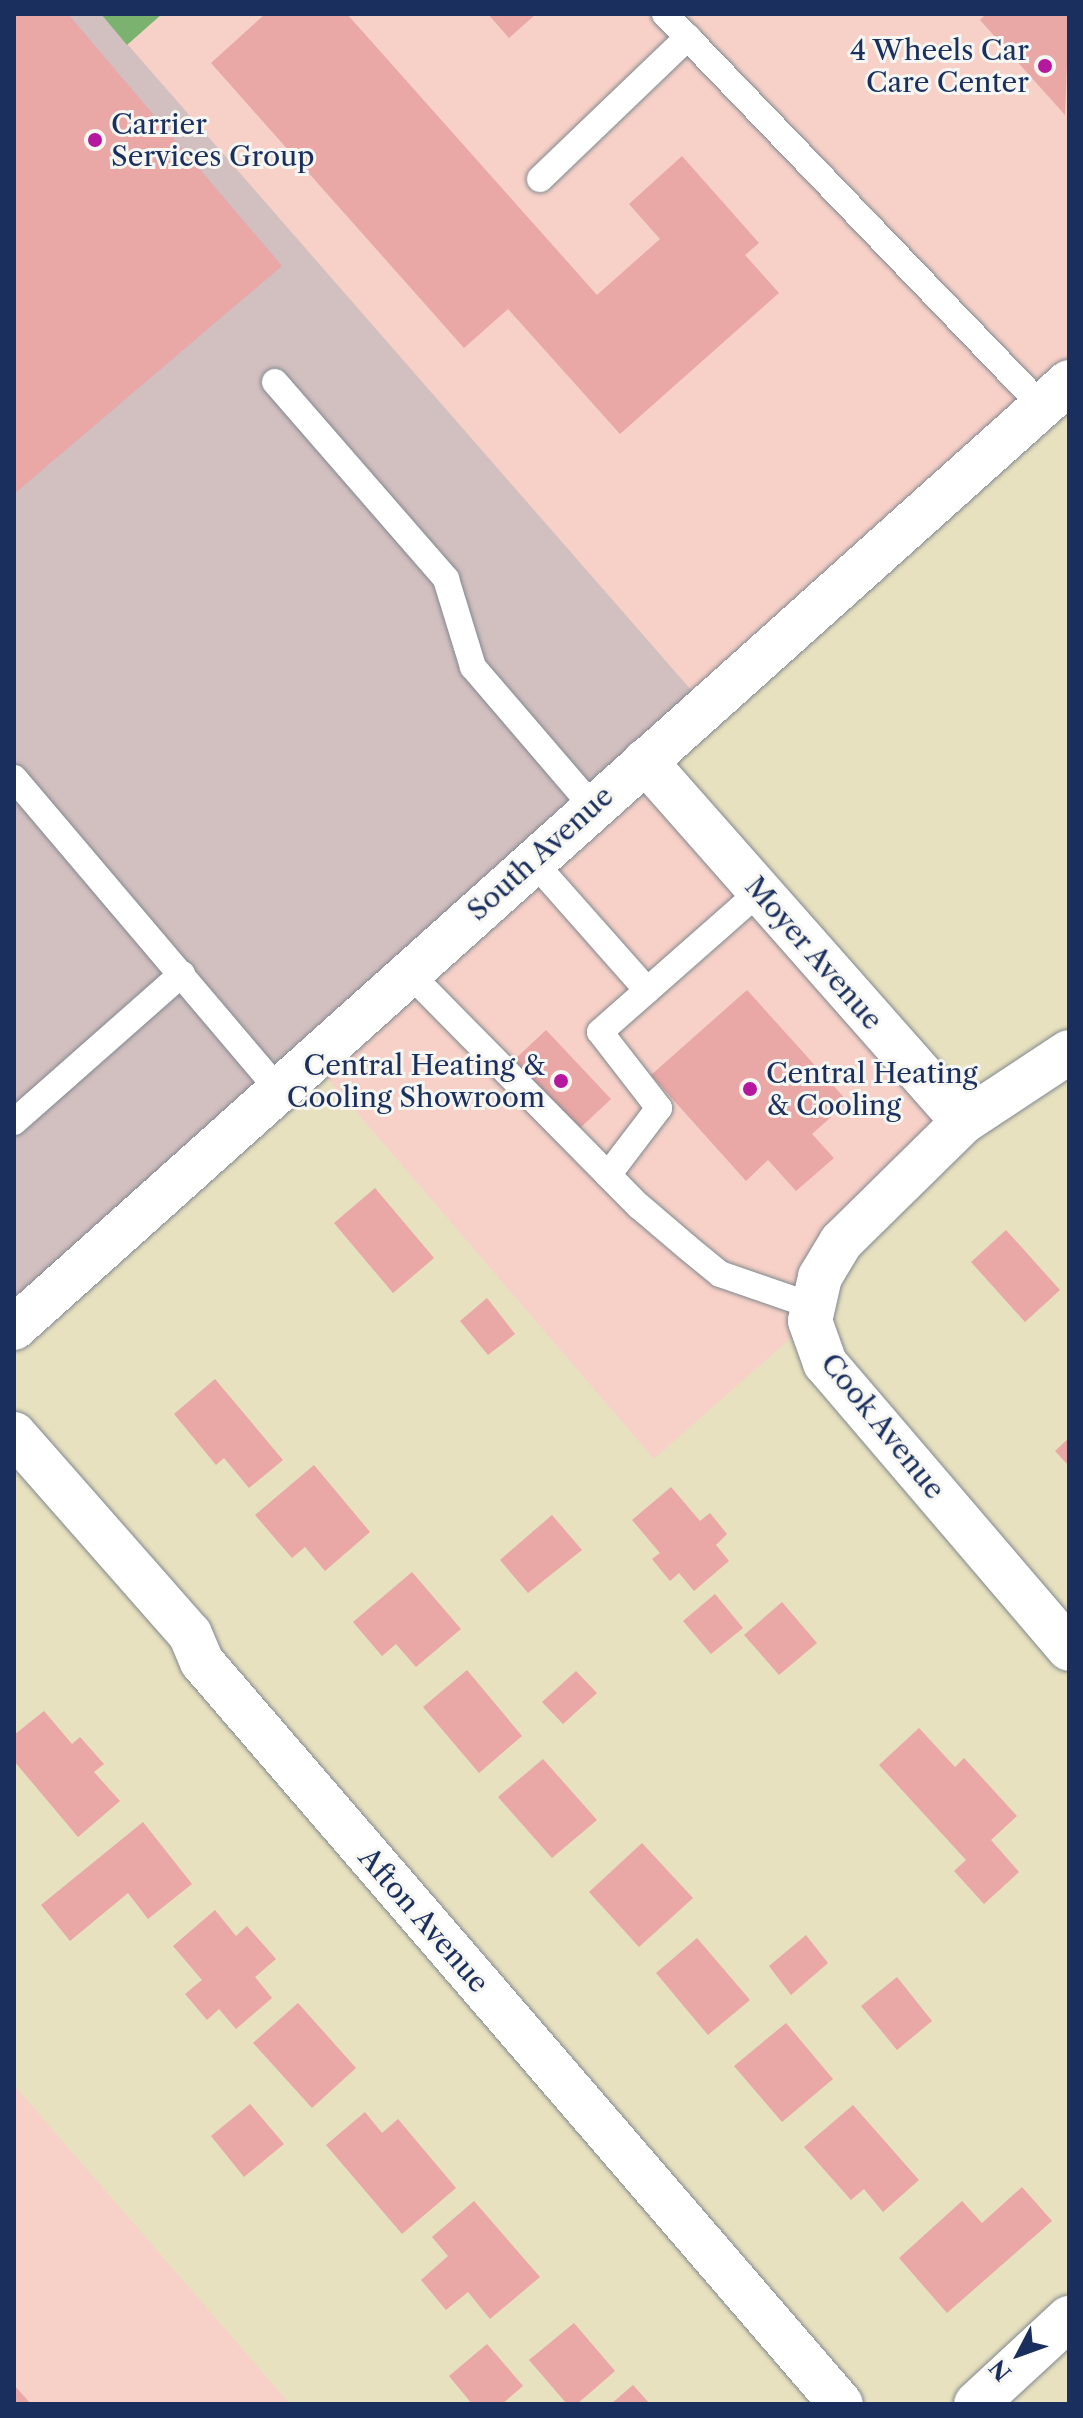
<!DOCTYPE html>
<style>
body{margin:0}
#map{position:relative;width:1083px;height:2418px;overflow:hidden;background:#e7e1bf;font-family:"Libre Caslon Text",serif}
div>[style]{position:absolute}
.built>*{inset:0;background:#f7d1c7}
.industrial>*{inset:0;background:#d2bfc0}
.forest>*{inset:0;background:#7cb270}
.building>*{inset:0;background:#e9a7a6}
.roads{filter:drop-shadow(0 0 2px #81888e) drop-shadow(0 0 2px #81888e)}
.lane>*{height:26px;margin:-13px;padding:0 13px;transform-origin:13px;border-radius:13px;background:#fff}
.street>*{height:44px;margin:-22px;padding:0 22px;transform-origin:22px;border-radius:22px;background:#fff}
.secondary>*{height:44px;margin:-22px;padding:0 22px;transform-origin:22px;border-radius:22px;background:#fff}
.dots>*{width:22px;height:22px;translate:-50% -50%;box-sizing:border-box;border:4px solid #f6f6f2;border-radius:50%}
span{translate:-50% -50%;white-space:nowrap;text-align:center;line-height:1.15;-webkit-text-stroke:6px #f6f6f2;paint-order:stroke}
.poi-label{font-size:28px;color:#1b2f5e}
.right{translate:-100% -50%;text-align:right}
.left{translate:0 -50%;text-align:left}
.street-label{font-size:28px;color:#1b2f5e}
.frame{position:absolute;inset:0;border:16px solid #1b2f5e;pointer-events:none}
.north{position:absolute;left:979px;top:2314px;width:80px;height:80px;-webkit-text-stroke:6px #f6f6f2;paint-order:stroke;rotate:229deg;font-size:22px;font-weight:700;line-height:32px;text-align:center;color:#1b2f5e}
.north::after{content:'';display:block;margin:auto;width:28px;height:36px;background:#1b2f5e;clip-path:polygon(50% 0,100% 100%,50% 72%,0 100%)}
</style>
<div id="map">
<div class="built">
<div style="clip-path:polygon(162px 14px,1069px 14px,1069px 387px,706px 707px,127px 45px)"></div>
<div style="clip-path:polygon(645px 761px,963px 1122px,898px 1183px,810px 1321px,654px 1459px,311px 1059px)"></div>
<div style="clip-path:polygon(14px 2085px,290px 2404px,14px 2404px)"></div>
</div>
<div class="industrial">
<div style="clip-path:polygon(14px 14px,101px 14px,706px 707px,14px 1328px)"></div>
</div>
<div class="forest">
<div style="clip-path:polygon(101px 14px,162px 14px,127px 45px)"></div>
</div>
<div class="building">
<div style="clip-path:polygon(14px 14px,68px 14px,282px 266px,14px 494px)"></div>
<div style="clip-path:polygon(265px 14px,347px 14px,597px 295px,660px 239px,629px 204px,682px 156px,759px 243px,745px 255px,779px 293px,620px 434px,508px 309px,464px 348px,211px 63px)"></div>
<div style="clip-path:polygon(488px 14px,536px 14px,509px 38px)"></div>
<div style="clip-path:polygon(986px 14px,1069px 14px,1065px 115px,980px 20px)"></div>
<div style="clip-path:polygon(747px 990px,848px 1102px,812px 1134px,834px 1158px,796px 1191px,768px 1160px,746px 1181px,651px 1075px)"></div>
<div style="clip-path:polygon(546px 1030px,611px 1099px,577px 1131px,512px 1062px)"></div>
<div style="clip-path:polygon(375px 1188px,434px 1258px,393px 1293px,334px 1223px)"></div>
<div style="clip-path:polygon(1006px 1230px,1060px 1290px,1025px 1322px,971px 1262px)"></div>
<div style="clip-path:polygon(487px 1298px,515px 1334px,488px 1355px,460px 1321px)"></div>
<div style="clip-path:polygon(215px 1379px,283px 1460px,249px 1488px,224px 1458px,216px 1465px,174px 1414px)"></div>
<div style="clip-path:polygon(1069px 1438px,1069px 1466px,1055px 1451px)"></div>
<div style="clip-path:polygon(314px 1465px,370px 1532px,325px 1571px,305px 1547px,292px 1558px,255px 1515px)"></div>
<div style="clip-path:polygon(671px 1487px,700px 1521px,710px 1513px,727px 1534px,716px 1545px,729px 1561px,694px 1591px,679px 1573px,670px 1581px,652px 1559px,660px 1553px,632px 1520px)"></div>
<div style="clip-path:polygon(552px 1515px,582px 1550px,528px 1593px,500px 1560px)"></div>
<div style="clip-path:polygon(412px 1572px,461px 1629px,416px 1667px,396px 1644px,382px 1656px,353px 1622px)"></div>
<div style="clip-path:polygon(715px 1594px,743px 1628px,711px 1654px,683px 1621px)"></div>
<div style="clip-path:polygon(782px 1602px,817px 1643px,779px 1675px,744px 1635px)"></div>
<div style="clip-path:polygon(467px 1670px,522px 1736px,479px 1773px,423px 1707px)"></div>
<div style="clip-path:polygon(576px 1671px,597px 1693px,563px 1724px,542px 1702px)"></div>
<div style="clip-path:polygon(44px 1711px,72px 1744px,80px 1737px,104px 1764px,94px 1772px,120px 1801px,78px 1837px,14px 1761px,14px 1735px)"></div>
<div style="clip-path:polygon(919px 1728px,955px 1767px,964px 1758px,1017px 1816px,991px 1840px,1019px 1872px,984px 1904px,954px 1871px,966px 1860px,879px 1765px)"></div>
<div style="clip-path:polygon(543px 1759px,597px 1820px,552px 1858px,498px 1797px)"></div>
<div style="clip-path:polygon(143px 1822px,192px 1884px,148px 1919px,128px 1893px,70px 1941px,41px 1905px)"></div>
<div style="clip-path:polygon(642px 1843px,693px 1898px,639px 1947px,589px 1892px)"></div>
<div style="clip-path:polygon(215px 1910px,236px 1936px,247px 1926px,276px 1959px,255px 1977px,272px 1998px,236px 2029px,219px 2009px,207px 2020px,185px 1994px,202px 1980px,173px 1946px)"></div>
<div style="clip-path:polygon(806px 1935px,828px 1963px,791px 1995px,769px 1966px)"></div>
<div style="clip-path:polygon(697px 1938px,750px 2000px,708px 2035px,656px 1973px)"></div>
<div style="clip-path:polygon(897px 1977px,932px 2021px,897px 2050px,861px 2006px)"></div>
<div style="clip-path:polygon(298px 2003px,356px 2068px,312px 2108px,253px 2043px)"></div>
<div style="clip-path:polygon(786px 2023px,833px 2079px,782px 2122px,734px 2066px)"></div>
<div style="clip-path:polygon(250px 2104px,284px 2144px,244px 2177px,211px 2136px)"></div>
<div style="clip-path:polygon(853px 2105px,919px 2180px,883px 2212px,864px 2189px,851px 2200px,804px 2147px)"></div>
<div style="clip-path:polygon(365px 2112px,382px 2133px,398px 2119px,456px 2188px,402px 2234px,326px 2145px)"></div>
<div style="clip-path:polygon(1022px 2187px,1052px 2221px,947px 2313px,899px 2258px,962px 2201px,982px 2223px)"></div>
<div style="clip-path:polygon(474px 2201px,540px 2277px,490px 2319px,468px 2292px,446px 2310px,421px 2280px,448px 2256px,432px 2237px)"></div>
<div style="clip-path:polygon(574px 2323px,615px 2371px,577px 2404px,567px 2404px,529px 2360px)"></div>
<div style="clip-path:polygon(487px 2344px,523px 2386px,502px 2404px,472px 2404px,449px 2376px)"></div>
<div style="clip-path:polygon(14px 2385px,31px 2404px,14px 2404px)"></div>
<div style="clip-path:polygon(633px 2385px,650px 2404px,611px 2404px)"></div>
</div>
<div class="roads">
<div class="lane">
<div style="left:665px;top:14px;width:544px;rotate:46.12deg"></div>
<div style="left:540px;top:179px;width:205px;rotate:-43.8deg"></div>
<div style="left:275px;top:382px;width:261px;rotate:49deg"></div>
<div style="left:446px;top:579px;width:92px;rotate:72.9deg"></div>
<div style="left:473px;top:667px;width:183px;rotate:49.4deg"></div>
<div style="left:14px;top:778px;width:408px;rotate:49.7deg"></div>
<div style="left:532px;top:860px;width:174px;rotate:48.5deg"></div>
<div style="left:408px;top:972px;width:329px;rotate:45.4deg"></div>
<div style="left:639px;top:1206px;width:63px;rotate:40.5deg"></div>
<div style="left:687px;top:1247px;width:43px;rotate:39.3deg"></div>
<div style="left:720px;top:1274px;width:95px;rotate:19deg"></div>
<div style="left:14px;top:1122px;width:224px;rotate:-41.4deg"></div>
<div style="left:608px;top:1175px;width:84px;rotate:-52.7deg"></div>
<div style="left:659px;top:1108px;width:96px;rotate:-127.8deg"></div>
<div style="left:600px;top:1032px;width:213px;rotate:-41.4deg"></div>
</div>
<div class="street">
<div style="left:645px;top:761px;width:481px;rotate:48.6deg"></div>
<div style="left:1069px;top:1052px;width:127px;rotate:146.6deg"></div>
<div style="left:963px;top:1122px;width:171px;rotate:135.5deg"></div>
<div style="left:841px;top:1242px;width:41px;rotate:121deg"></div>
<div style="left:820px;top:1277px;width:45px;rotate:102.8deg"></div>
<div style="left:810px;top:1321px;width:45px;rotate:70.3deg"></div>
<div style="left:825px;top:1363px;width:376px;rotate:49.5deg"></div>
<div style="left:14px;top:1434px;width:266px;rotate:48.7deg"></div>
<div style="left:190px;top:1634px;width:30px;rotate:67deg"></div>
<div style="left:202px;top:1662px;width:979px;rotate:49.27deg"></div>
<div style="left:976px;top:2404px;width:127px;rotate:-42.8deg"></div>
</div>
<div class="secondary">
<div style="left:14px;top:1328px;width:1417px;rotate:-41.88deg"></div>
</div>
</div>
<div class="dots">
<div style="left:1045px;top:66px;background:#b5179e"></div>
<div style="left:95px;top:140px;background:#b5179e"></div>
<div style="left:561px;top:1081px;background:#b5179e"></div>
<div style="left:750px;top:1089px;background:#b5179e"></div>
</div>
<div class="poi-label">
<span class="right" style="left:1029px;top:66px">4 Wheels Car<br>Care Center</span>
<span class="left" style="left:111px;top:140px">Carrier<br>Services Group</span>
<span class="right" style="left:545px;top:1081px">Central Heating &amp;<br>Cooling Showroom</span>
<span class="left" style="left:766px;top:1089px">Central Heating<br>&amp; Cooling</span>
</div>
<div class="street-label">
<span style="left:540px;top:853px;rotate:-42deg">South Avenue</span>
<span style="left:814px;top:953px;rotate:49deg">Moyer Avenue</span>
<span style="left:883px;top:1426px;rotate:51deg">Cook Avenue</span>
<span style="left:424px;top:1920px;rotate:49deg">Afton Avenue</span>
</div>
<div class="frame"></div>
<div class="north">N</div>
</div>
